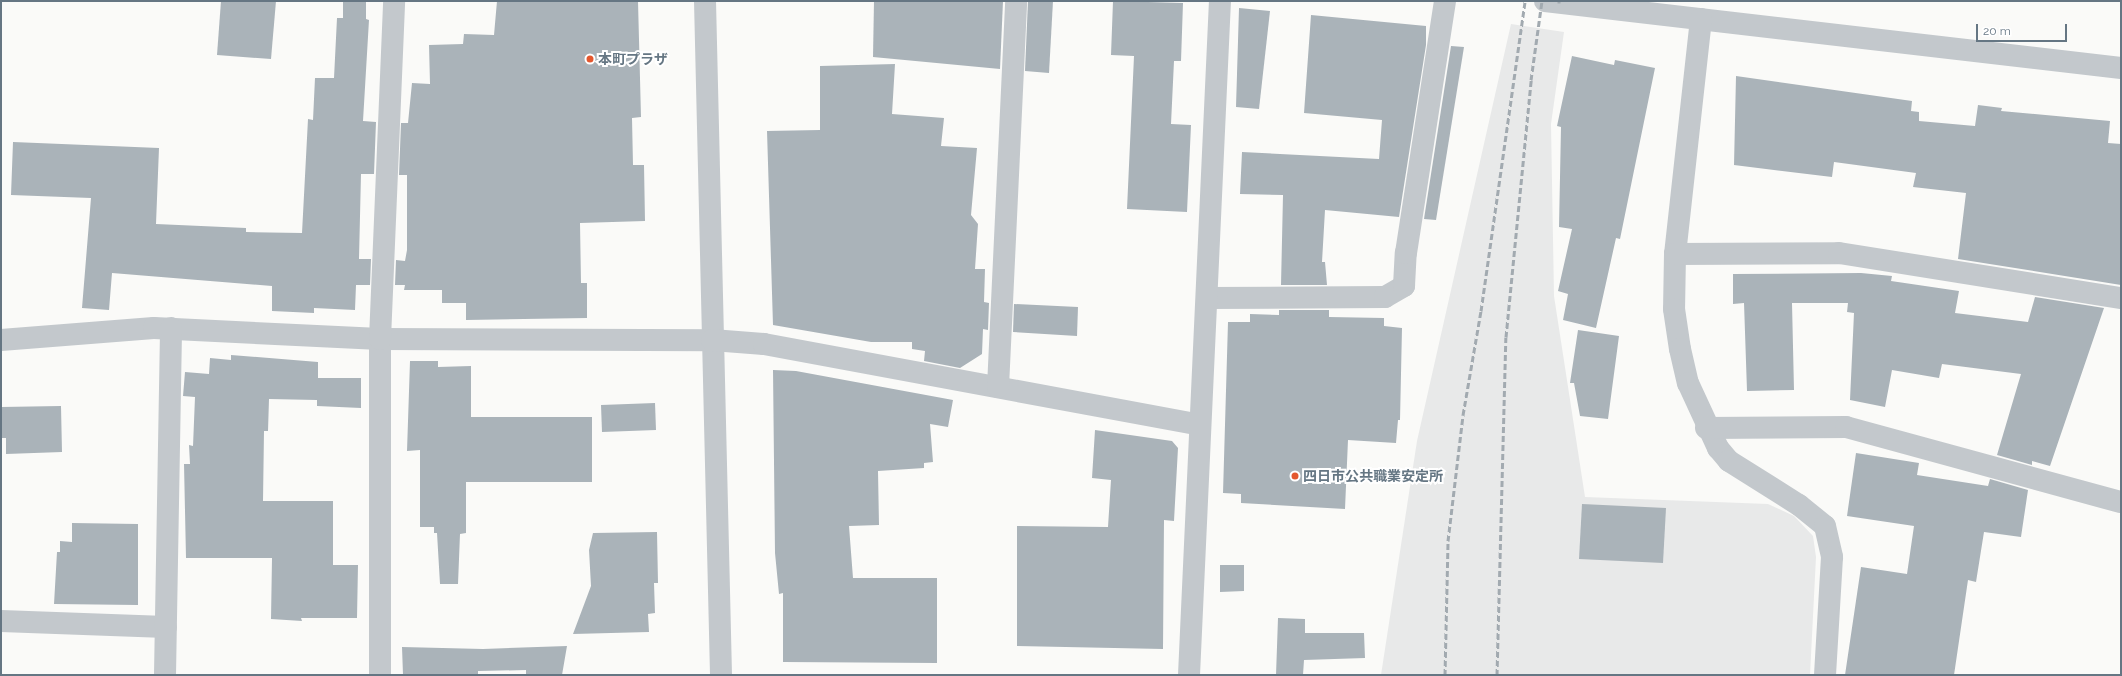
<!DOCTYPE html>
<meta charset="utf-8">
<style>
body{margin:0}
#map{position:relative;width:2122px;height:676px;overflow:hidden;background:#fafaf8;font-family:Raleway,"Noto Sans JP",sans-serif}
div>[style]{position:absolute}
.built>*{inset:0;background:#e8e9e9}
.building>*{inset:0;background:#aab3b9}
.minor>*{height:22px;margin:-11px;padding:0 11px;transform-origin:11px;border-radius:11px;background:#c3c8cc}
.rail>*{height:3px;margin-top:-1.5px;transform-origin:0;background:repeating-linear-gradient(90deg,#a2aab0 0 6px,transparent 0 9px)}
.dots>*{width:11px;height:11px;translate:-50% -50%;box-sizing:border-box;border:2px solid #fff;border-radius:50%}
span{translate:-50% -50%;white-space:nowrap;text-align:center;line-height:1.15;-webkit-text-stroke:4px #fff;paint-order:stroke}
.poi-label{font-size:14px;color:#657683;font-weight:700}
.left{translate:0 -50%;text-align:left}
.frame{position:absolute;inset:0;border:2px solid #657683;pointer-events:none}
.scale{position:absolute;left:1976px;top:24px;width:91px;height:18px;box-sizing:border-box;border:2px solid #657683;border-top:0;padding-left:5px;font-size:12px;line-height:14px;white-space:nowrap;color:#657683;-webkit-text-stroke:3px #fff;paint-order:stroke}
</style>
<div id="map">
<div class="built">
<div style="clip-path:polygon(1511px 24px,1564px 32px,1551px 124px,1554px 296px,1585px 497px,1768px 504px,1794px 516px,1813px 536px,1816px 557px,1810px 675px,1381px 675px,1417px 441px)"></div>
</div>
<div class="building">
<div style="clip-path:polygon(221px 1px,276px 1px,271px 59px,217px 55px)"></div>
<div style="clip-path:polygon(343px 1px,366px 1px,366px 19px,369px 20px,363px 121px,376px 122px,374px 174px,361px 174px,359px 259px,371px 259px,370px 285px,356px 285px,355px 310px,314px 308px,314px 313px,272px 311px,272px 286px,112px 273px,109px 310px,82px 308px,91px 198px,11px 195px,13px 142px,159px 148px,156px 224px,246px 228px,246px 232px,302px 233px,308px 119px,313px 120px,315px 78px,334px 78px,337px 18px,343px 18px)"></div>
<div style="clip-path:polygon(497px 1px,638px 1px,641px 117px,632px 118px,633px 165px,644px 165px,645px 221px,580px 223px,581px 283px,587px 283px,587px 318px,466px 320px,466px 303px,442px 303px,442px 290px,404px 290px,405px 285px,395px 285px,396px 260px,405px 261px,407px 250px,407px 175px,399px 175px,401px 123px,408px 123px,412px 83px,430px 84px,429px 45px,463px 44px,464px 34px,494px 35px)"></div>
<div style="clip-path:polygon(874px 1px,1003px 1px,1000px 69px,873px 57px)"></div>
<div style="clip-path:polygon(1028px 1px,1053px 1px,1049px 73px,1025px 71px)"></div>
<div style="clip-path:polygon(1113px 1px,1183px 3px,1181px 61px,1174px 61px,1171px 124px,1191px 125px,1187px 212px,1127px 209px,1134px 56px,1111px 55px)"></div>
<div style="clip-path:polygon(1239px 8px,1270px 11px,1259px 109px,1236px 107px)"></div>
<div style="clip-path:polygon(1311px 15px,1426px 26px,1426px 45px,1399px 217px,1325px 210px,1322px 262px,1325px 262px,1327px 285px,1281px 285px,1283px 195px,1240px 194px,1242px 152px,1379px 159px,1382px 120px,1304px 113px)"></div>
<div style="clip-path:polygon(1451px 46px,1464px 47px,1436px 220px,1424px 219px)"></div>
<div style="clip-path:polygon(1572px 56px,1614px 65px,1615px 60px,1655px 68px,1620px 239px,1616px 238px,1596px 328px,1563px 320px,1568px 294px,1558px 291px,1572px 229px,1559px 227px,1561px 127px,1557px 126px)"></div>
<div style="clip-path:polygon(895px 64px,892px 114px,944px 118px,941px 146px,977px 148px,971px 215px,978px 224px,975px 269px,985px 269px,984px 302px,989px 303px,988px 330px,983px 329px,982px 354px,960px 368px,924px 361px,925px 351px,912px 349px,912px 342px,871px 342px,773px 325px,767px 131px,820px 130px,820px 66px)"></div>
<div style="clip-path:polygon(1736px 76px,1912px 101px,1911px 111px,1919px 112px,1919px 121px,1975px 126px,1978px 105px,2002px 108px,2001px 111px,2110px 121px,2108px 143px,2121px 144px,2121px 285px,1958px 259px,1966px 193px,1913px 187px,1916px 173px,1834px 162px,1832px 177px,1734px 165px)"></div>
<div style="clip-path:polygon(1861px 273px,1892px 276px,1891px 281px,1959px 291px,1955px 313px,2028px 322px,2035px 297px,2104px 308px,2050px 466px,2032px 461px,2032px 465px,1997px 455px,2021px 374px,1942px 364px,1939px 378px,1892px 370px,1885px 407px,1850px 400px,1854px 313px,1847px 312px,1848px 303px,1792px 303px,1794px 390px,1747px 391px,1744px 303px,1733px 304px,1733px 274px)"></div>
<div style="clip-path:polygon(1014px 304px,1078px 307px,1077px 336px,1013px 332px)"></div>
<div style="clip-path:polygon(1279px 310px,1329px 310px,1329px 317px,1384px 318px,1384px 326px,1402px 328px,1400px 420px,1398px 420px,1396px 443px,1348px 440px,1345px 509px,1241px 503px,1241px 494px,1223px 493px,1228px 322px,1250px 322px,1250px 314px,1279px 315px)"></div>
<div style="clip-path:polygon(1578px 330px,1619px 336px,1608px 419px,1580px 416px,1574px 383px,1570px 383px)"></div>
<div style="clip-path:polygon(231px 355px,318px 362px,318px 378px,361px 378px,361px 408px,317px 406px,317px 400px,269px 399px,268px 431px,264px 431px,263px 501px,333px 501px,333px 565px,358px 565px,357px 618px,301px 618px,302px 621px,271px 619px,272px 558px,186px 558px,184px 464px,190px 464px,189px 445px,193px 446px,195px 397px,183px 396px,185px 372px,209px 374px,210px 358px,231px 360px)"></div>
<div style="clip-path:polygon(410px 361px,438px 361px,438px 367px,471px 366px,471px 417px,592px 417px,592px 482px,466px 482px,466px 533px,460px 534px,458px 584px,440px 584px,437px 533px,434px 533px,434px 527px,420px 527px,420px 450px,407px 451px)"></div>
<div style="clip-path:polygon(773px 370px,796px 371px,953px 400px,948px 427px,930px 424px,933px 462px,924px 463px,924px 468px,878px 471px,879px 525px,849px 526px,853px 578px,937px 578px,937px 663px,783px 662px,783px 593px,779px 594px,775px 553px)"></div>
<div style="clip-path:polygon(655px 403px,656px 430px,602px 432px,601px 405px)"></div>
<div style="clip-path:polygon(61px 406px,62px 452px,6px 454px,6px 438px,1px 438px,1px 407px)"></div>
<div style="clip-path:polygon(1095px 430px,1172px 441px,1178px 448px,1174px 521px,1164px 520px,1163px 649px,1017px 646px,1017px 526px,1108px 527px,1111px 480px,1092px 478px)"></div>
<div style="clip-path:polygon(1856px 453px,1919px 463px,1917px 475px,1988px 486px,1990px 479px,2028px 490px,2021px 537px,1984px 532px,1976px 582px,1968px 580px,1954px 675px,1845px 675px,1861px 567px,1907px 574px,1914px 526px,1847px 516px)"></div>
<div style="clip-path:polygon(1582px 504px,1666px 508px,1663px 563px,1579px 559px)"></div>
<div style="clip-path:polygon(72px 523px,138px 524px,138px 605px,54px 604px,57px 552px,60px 552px,60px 541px,72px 542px)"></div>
<div style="clip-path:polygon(657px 532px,658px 583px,654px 583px,655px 613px,648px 614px,649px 632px,573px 634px,591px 586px,589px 550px,593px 533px)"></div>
<div style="clip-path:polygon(1220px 565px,1244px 565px,1244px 591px,1220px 592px)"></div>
<div style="clip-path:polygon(1278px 618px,1305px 619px,1305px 633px,1364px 633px,1365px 658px,1304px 660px,1303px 675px,1276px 675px)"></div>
<div style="clip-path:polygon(567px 646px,562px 675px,526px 675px,526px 670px,478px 671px,478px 675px,403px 675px,402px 647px,483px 649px)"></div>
</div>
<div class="minor">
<div style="left:705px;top:1px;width:674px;rotate:88.64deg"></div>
<div style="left:1545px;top:1px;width:580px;rotate:6.63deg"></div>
<div style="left:1701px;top:19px;width:236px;rotate:96.3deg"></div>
<div style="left:1675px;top:254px;width:55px;rotate:91deg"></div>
<div style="left:1674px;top:309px;width:40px;rotate:81.5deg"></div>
<div style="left:1680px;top:349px;width:35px;rotate:77deg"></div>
<div style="left:1688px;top:383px;width:72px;rotate:65.2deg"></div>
<div style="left:1718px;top:448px;width:17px;rotate:50deg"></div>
<div style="left:1729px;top:461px;width:83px;rotate:32.2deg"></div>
<div style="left:1799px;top:505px;width:33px;rotate:39deg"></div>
<div style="left:1825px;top:526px;width:32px;rotate:77deg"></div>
<div style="left:1832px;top:557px;width:118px;rotate:93.4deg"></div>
<div style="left:1675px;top:254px;width:164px;rotate:-0.3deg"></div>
<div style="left:1839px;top:253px;width:286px;rotate:9.1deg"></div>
<div style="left:1207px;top:298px;width:178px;rotate:-0.3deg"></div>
<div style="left:1385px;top:297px;width:22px;rotate:-30deg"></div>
<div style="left:1404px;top:286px;width:33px;rotate:-87deg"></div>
<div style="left:1406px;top:253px;width:255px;rotate:-81.2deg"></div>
<div style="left:1px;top:340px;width:153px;rotate:-4.5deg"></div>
<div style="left:154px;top:328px;width:226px;rotate:2.8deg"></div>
<div style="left:380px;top:339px;width:332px;rotate:0.2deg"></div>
<div style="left:712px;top:340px;width:52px;rotate:4.4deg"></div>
<div style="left:764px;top:344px;width:443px;rotate:10.5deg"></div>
<div style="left:998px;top:387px;width:386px;rotate:-87.3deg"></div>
<div style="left:1706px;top:428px;width:140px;rotate:-0.4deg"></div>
<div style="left:1846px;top:427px;width:285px;rotate:15.3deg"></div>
<div style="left:1px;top:621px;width:165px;rotate:2.1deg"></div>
<div style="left:165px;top:675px;width:347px;rotate:-89deg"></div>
<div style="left:380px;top:675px;width:336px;rotate:-90deg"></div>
<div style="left:380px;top:339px;width:338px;rotate:-87.6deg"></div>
<div style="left:1189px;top:675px;width:675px;rotate:-87.37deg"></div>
</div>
<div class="rail">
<div style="left:1559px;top:3px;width:2px;rotate:-90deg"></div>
<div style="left:1445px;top:675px;width:134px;rotate:-88.7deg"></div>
<div style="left:1448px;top:541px;width:127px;rotate:-83.2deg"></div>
<div style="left:1463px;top:415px;width:106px;rotate:-80.2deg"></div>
<div style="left:1481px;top:311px;width:313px;rotate:-81.9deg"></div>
<div style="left:1497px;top:675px;width:338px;rotate:-88.5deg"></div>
<div style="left:1506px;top:337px;width:258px;rotate:-84.4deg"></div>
<div style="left:1531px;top:80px;width:80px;rotate:-82.1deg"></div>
</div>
<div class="dots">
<div style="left:590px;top:59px;background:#e4572e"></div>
<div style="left:1295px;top:476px;background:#e4572e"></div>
</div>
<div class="poi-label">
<span class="left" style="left:598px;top:59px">本町プラザ</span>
<span class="left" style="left:1303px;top:476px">四日市公共職業安定所</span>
</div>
<div class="frame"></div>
<div class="scale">20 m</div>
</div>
